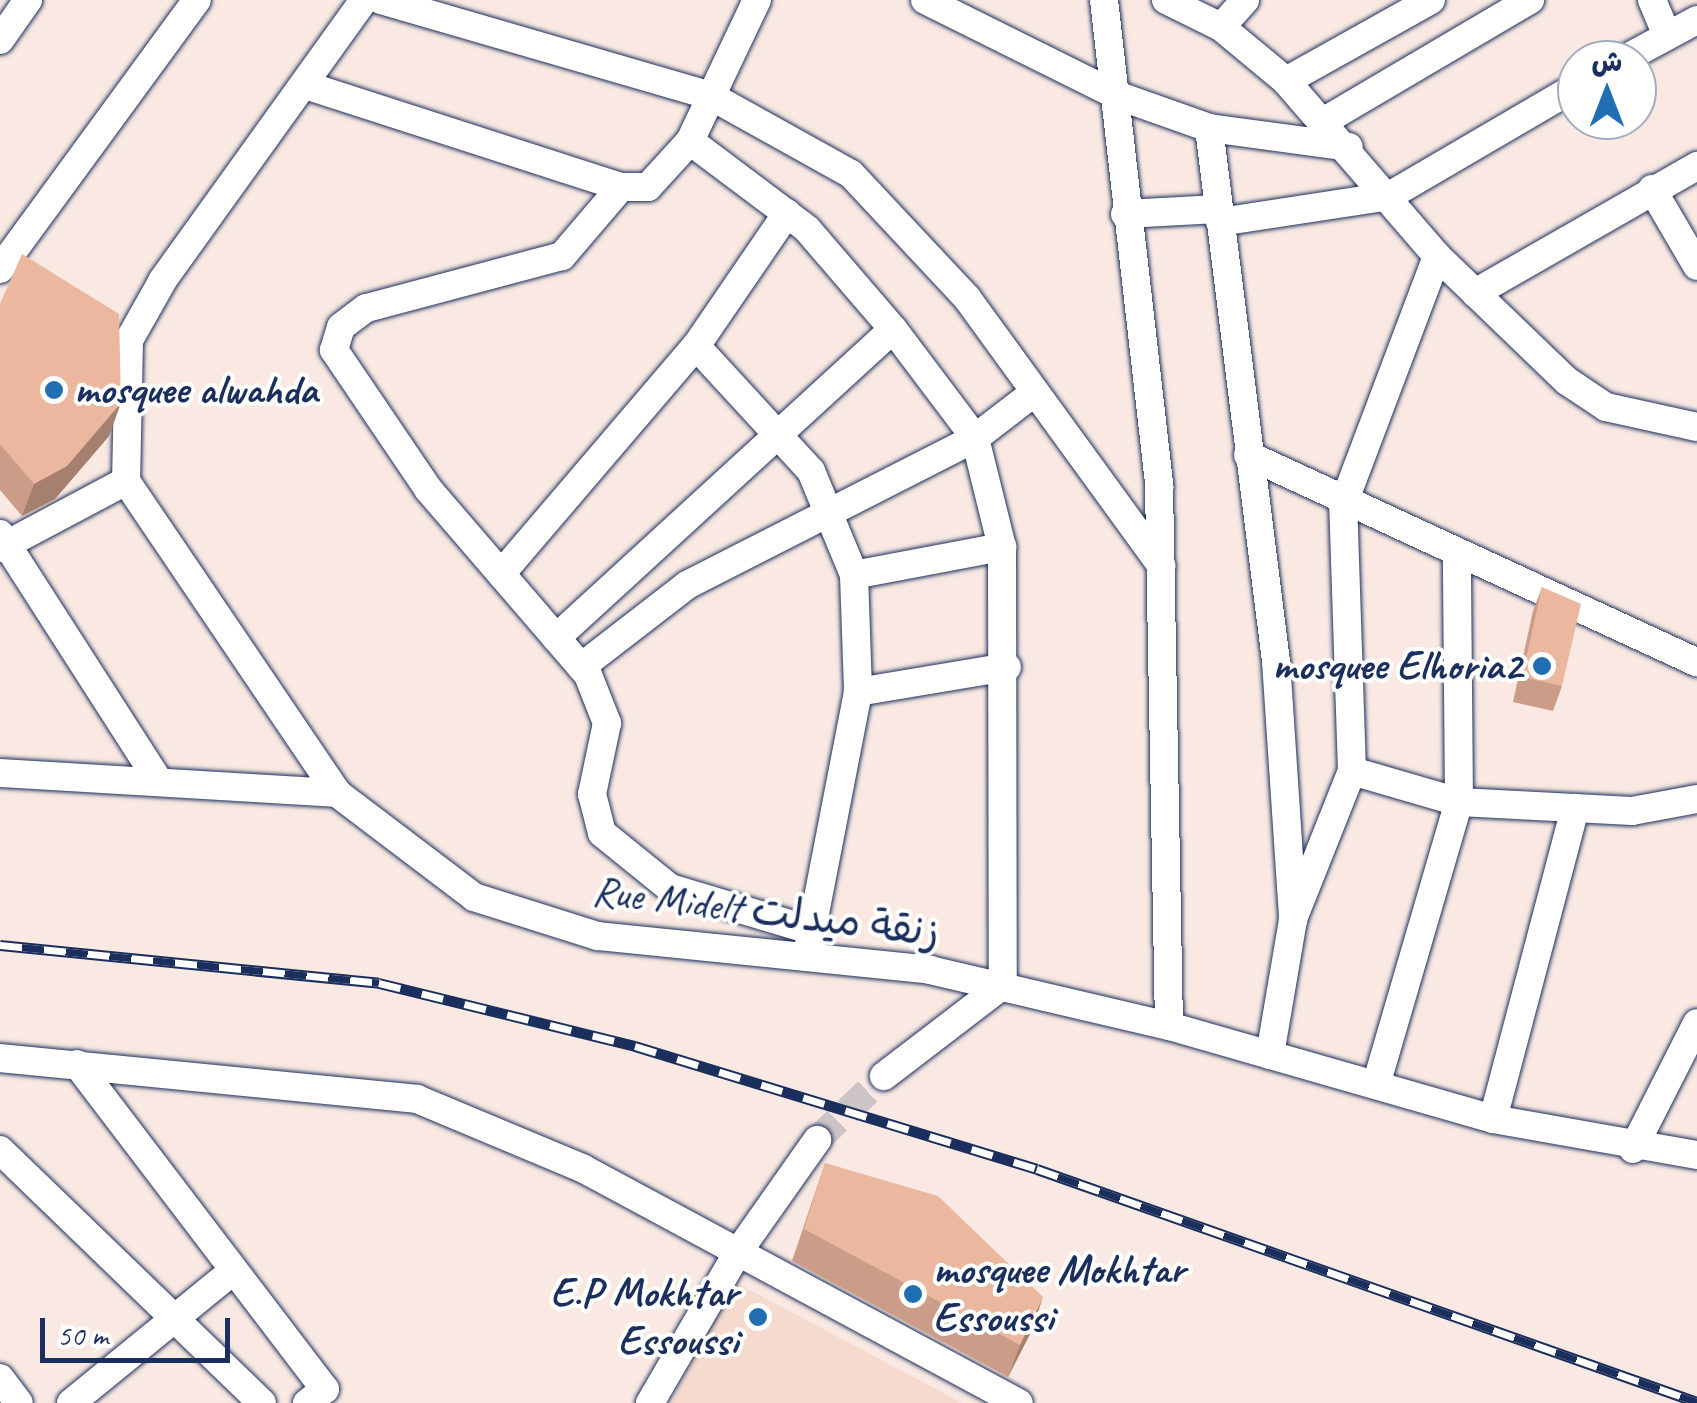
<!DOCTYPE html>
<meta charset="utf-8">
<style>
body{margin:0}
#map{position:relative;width:1697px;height:1403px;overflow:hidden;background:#f9e9e2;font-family:Caveat,"Playpen Sans Arabic",sans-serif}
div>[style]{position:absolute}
.built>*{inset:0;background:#f5dace}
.minor-tunnel>*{height:28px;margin-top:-14px;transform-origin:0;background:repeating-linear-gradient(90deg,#cdc4c8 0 28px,transparent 0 42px)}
.roads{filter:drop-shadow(0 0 2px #1b2f5e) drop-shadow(0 0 2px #1b2f5e)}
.minor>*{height:28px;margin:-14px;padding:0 14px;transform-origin:14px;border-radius:14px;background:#fff}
.rail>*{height:11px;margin-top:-5.5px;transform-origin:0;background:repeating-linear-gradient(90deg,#fff 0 22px,#1b2f5e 0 44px);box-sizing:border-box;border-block:2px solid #1b2f5e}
.wall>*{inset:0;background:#cb9d89}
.shaded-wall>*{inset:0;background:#a5806f}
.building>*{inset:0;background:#ecb79f}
.dots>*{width:28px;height:28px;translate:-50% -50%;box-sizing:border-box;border:5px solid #fff;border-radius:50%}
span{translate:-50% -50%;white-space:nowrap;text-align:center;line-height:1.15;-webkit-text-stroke:8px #fff;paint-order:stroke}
.poi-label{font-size:42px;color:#1b2f5e;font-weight:700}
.left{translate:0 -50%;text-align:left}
.right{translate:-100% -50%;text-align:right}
.street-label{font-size:42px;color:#1b2f5e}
.north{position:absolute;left:1557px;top:40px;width:100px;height:100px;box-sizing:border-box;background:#fff;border:2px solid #a4acbf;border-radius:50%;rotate:0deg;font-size:28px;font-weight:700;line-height:40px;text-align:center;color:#1b2f5e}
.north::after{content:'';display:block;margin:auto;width:35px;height:45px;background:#1f6fb2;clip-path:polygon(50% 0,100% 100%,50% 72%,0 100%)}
.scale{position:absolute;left:40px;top:1318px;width:190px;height:45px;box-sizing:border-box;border:5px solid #1b2f5e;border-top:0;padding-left:12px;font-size:30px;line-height:35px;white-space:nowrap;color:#1b2f5e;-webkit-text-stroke:8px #fff;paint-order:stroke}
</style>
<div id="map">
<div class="built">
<div style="clip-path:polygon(735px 1282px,962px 1403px,671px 1403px)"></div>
</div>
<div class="minor-tunnel">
<div style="left:817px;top:1140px;width:93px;rotate:-43.7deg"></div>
</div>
<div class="roads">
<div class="minor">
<div style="left:364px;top:0;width:345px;rotate:125.7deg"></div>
<div style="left:163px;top:280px;width:69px;rotate:119.5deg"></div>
<div style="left:129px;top:340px;width:141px;rotate:91.2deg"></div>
<div style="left:126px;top:481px;width:377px;rotate:55.9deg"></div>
<div style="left:337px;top:793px;width:172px;rotate:37.2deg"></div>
<div style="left:474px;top:897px;width:130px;rotate:17.5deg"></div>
<div style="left:598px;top:936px;width:334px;rotate:5.8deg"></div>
<div style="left:930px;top:970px;width:245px;rotate:13.2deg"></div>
<div style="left:1169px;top:1026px;width:337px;rotate:16deg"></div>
<div style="left:1493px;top:1119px;width:207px;rotate:10deg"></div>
<div style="left:381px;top:0;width:341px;rotate:16.2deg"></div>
<div style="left:709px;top:95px;width:162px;rotate:29.1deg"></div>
<div style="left:851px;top:174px;width:170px;rotate:46.9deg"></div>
<div style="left:967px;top:298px;width:331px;rotate:54deg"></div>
<div style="left:925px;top:0;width:213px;rotate:26.4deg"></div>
<div style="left:1116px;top:95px;width:99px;rotate:19.5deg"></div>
<div style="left:1209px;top:128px;width:141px;rotate:7.7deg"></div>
<div style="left:1104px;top:0;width:489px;rotate:83.5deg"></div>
<div style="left:1159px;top:486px;width:540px;rotate:88.94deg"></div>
<div style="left:1166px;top:0;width:61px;rotate:26.1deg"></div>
<div style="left:1221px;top:27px;width:85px;rotate:39.7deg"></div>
<div style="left:1286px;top:81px;width:231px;rotate:49.2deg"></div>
<div style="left:1437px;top:256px;width:180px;rotate:43.9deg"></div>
<div style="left:1567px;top:381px;width:47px;rotate:33.7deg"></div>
<div style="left:1606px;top:407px;width:93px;rotate:12.4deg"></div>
<div style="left:1652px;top:0;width:38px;rotate:67deg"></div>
<div style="left:1221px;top:27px;width:36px;rotate:-48deg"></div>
<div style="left:0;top:40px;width:49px;rotate:-55deg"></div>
<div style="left:1623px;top:60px;width:84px;rotate:-28.4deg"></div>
<div style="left:1286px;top:81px;width:166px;rotate:-29.2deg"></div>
<div style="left:305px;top:85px;width:332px;rotate:17.9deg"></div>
<div style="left:621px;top:187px;width:27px"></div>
<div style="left:648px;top:187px;width:62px;rotate:-47.6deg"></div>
<div style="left:690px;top:141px;width:156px;rotate:-64.6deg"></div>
<div style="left:1326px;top:120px;width:237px;rotate:-30.5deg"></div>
<div style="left:1209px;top:128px;width:537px;rotate:82.84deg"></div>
<div style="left:1276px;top:661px;width:260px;rotate:86.2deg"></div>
<div style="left:1293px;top:920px;width:137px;rotate:99.7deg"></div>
<div style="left:690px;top:141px;width:146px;rotate:36.9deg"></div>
<div style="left:807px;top:229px;width:132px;rotate:49.3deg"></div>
<div style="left:893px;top:329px;width:136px;rotate:53deg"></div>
<div style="left:975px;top:438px;width:112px;rotate:76.1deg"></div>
<div style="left:1002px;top:547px;width:438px;rotate:89.9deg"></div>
<div style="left:1003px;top:985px;width:150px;rotate:142.6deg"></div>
<div style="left:621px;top:187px;width:91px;rotate:130.5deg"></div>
<div style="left:562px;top:256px;width:203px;rotate:165.1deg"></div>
<div style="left:366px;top:308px;width:31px;rotate:143deg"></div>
<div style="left:341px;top:327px;width:24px;rotate:107deg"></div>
<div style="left:334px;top:350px;width:168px;rotate:55.9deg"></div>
<div style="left:428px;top:489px;width:245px;rotate:49.3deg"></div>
<div style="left:588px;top:675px;width:52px;rotate:68.4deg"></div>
<div style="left:607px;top:723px;width:73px;rotate:101.9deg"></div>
<div style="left:592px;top:794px;width:40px;rotate:75.6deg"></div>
<div style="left:602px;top:833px;width:87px;rotate:39deg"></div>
<div style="left:670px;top:888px;width:149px;rotate:16.7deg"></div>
<div style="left:1652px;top:189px;width:89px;rotate:59.7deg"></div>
<div style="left:1125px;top:214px;width:93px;rotate:-3.1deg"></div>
<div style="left:1220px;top:222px;width:171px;rotate:-8.7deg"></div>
<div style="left:1389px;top:196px;width:218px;rotate:-30.3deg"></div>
<div style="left:0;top:269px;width:333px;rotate:-53.8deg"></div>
<div style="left:1475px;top:293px;width:256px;rotate:-29.8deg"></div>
<div style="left:696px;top:346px;width:170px;rotate:47.4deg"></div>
<div style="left:811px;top:471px;width:113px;rotate:67.5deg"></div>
<div style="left:854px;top:575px;width:117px;rotate:88deg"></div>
<div style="left:858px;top:692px;width:258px;rotate:101deg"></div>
<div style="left:1248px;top:455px;width:494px;rotate:24.8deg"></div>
<div style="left:0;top:534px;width:291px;rotate:57.3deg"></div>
<div style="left:0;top:548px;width:143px;rotate:-28deg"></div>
<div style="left:501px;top:574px;width:300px;rotate:-49.5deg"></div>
<div style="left:696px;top:346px;width:161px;rotate:-55.6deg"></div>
<div style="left:854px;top:575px;width:151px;rotate:-10.7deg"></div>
<div style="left:556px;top:638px;width:457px;rotate:-42.5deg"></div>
<div style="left:581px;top:667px;width:134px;rotate:-37.7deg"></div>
<div style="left:687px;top:585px;width:323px;rotate:-27deg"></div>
<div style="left:975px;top:438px;width:71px;rotate:-37.5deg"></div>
<div style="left:858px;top:692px;width:151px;rotate:-9.5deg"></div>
<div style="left:1352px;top:771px;width:111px;rotate:16.2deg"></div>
<div style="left:1459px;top:802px;width:173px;rotate:3deg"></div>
<div style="left:1632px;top:811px;width:66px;rotate:-10.5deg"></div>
<div style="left:0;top:773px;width:338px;rotate:3.4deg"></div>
<div style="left:1293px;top:919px;width:159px;rotate:-68.3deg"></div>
<div style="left:1352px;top:771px;width:266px;rotate:-91.9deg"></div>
<div style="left:1343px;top:505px;width:266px;rotate:-69.3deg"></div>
<div style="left:0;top:1058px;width:419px;rotate:5.6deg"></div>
<div style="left:417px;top:1099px;width:179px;rotate:22.7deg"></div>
<div style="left:582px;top:1168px;width:496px;rotate:28.3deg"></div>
<div style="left:77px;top:1064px;width:409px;rotate:52.7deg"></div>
<div style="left:325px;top:1389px;width:23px;rotate:142deg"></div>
<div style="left:1376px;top:1085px;width:295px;rotate:-73.7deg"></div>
<div style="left:1459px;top:802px;width:243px;rotate:-90.5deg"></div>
<div style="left:1493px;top:1119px;width:322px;rotate:-75.2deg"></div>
<div style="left:1633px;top:1149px;width:141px;rotate:-63.1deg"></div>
<div style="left:0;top:1150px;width:364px;rotate:44deg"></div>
<div style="left:0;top:1378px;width:31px;rotate:53deg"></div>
<div style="left:71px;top:1403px;width:210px;rotate:-39.2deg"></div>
<div style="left:650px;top:1403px;width:171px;rotate:-59.8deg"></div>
<div style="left:736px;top:1255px;width:141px;rotate:-54.8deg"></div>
</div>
</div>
<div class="rail">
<div style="left:0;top:945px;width:381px;rotate:5.7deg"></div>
<div style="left:379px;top:983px;width:264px;rotate:13.8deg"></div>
<div style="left:635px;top:1046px;width:420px;rotate:17deg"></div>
<div style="left:1037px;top:1169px;width:700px;rotate:19.44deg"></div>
</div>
<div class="wall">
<div style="clip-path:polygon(0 304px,109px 436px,55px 499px,22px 516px,0 490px)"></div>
<div style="clip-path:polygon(1542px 587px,1562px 686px,1553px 711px,1513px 702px,1533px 611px)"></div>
<div style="clip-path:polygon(825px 1163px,1032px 1330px,1008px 1377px,792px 1261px)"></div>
</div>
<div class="shaded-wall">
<div style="clip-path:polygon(121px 403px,109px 436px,55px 499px,22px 516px,34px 484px)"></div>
<div style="clip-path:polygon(1043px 1297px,1032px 1330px,1008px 1377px,1020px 1345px)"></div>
</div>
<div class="building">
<div style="clip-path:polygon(22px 254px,119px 314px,121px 403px,67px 466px,34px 484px,0 444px,0 304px)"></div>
<div style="clip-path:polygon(1542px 587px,1581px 604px,1562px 686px,1522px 677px)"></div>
<div style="clip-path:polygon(825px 1163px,938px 1196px,1043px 1297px,1020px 1345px,804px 1229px)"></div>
</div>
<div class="dots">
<div style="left:54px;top:390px;background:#1f6fb2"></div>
<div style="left:1542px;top:666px;background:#1f6fb2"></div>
<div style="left:913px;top:1294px;background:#1f6fb2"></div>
<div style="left:758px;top:1317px;background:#1f6fb2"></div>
</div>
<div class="poi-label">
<span class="left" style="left:74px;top:390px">mosquee alwahda</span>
<span class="right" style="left:1522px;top:666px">mosquee Elhoria2</span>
<span class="left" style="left:933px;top:1294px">mosquee Mokhtar<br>Essoussi</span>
<span class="right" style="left:738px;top:1317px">E.P Mokhtar<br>Essoussi</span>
</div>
<div class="street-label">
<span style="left:766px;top:912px;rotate:7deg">Rue Midelt زنقة ميدلت</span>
</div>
<div class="north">ش</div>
<div class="scale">50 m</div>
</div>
